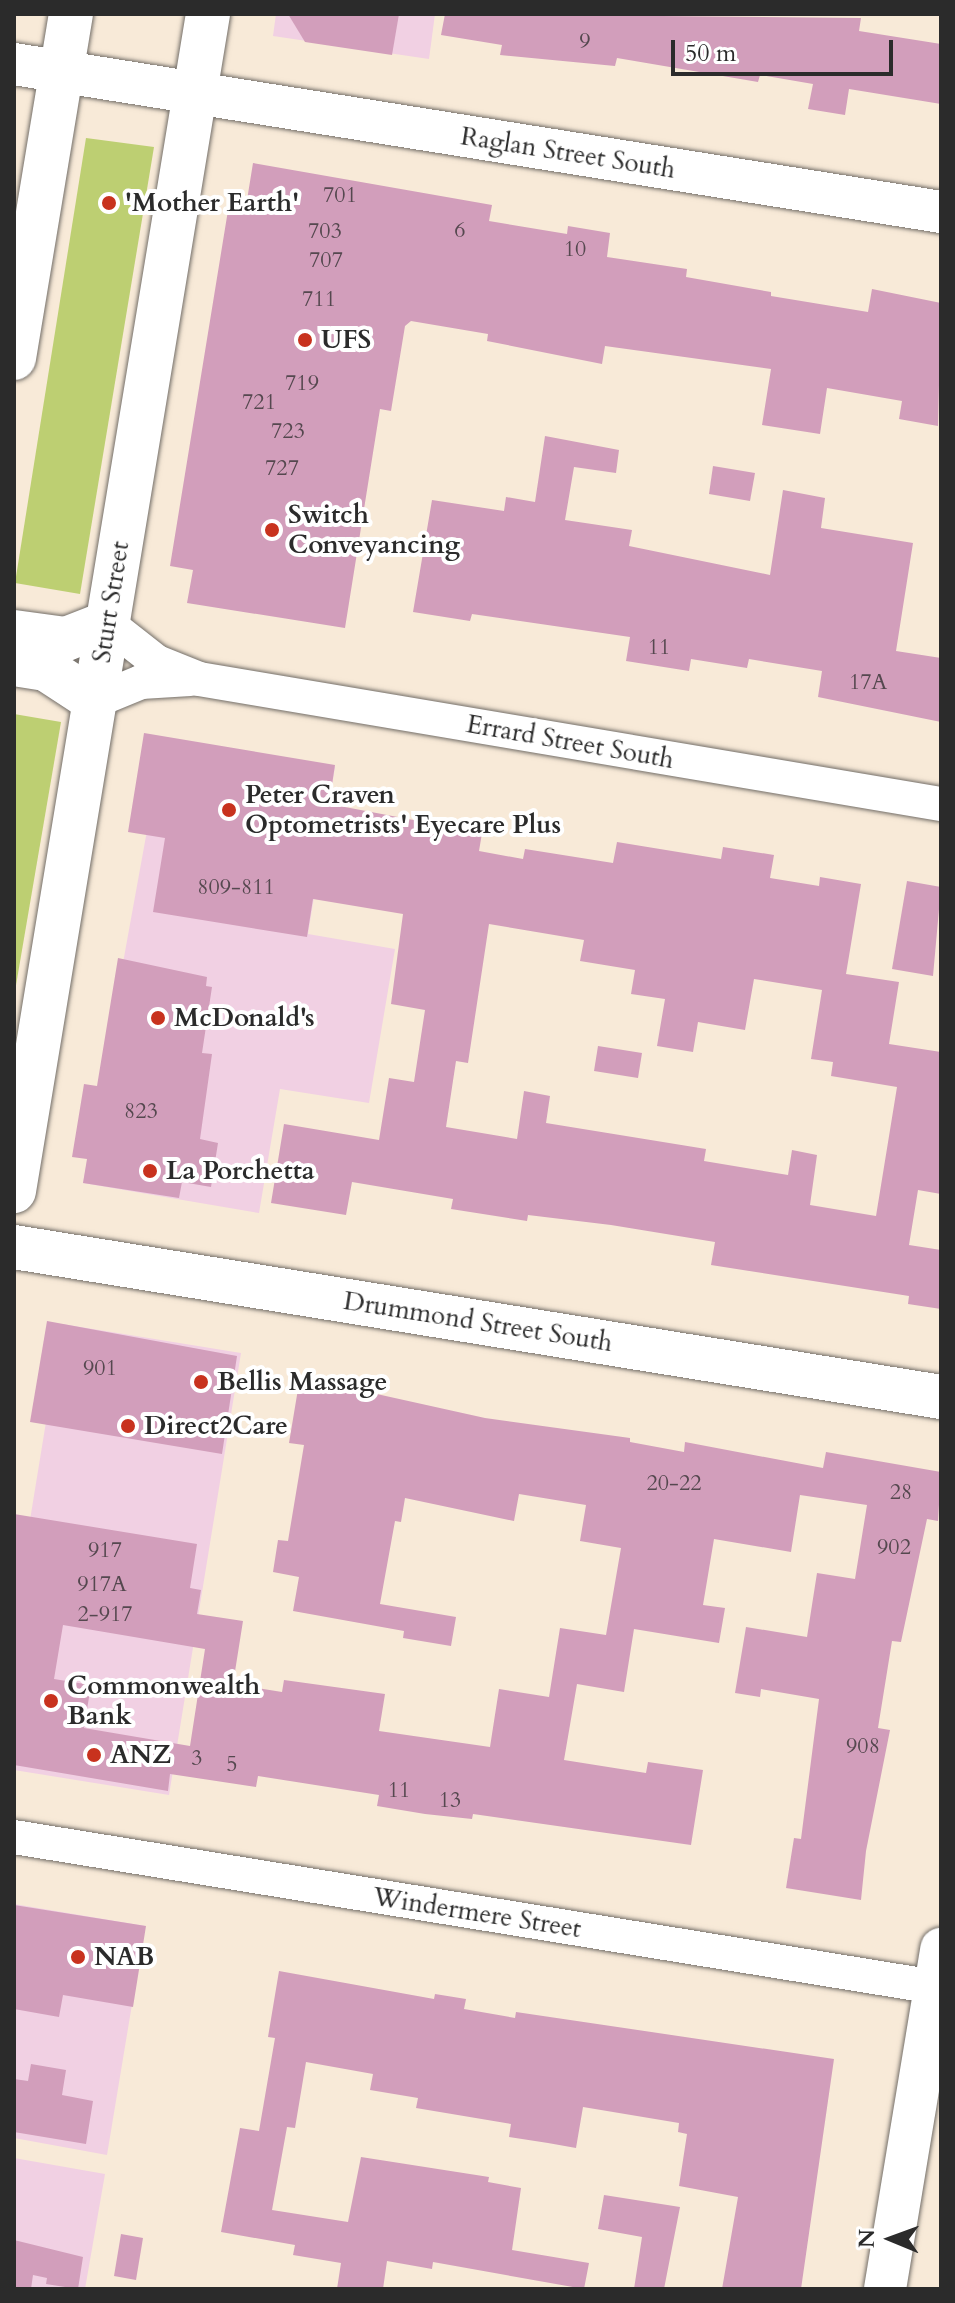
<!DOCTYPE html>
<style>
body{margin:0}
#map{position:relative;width:955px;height:2303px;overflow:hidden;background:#f8ead8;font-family:Cardo,serif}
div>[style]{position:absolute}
.built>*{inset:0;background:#f1d0e3}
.green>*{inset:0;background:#bdcf72}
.building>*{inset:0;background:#d29ebb}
.roads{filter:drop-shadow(0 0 2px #736e68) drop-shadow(0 0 2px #736e68)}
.minor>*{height:34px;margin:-17px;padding:0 17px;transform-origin:17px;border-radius:17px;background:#fff}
.tertiary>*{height:42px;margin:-21px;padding:0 21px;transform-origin:21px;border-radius:21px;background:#fff}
.secondary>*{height:44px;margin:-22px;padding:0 22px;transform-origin:22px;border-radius:22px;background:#fff}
.dots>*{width:22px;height:22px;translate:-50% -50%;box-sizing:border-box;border:4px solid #fff;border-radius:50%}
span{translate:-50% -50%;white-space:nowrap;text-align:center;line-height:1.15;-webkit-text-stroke:8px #fff;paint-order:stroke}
.number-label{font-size:22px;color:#55484f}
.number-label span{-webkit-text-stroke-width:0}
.street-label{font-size:26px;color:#2b2b2b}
.poi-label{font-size:26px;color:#2b2b2b;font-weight:700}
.left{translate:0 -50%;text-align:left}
.frame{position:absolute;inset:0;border:16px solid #2b2b2b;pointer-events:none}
.north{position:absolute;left:851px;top:2199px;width:80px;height:80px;-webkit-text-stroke:6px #fff;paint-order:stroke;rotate:271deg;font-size:22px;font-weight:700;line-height:32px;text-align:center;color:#2b2b2b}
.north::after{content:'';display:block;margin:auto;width:28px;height:36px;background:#2b2b2b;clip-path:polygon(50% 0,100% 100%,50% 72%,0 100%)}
.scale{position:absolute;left:671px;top:40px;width:222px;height:36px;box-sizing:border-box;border:4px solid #2b2b2b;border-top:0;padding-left:10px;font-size:24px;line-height:28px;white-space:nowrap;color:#2b2b2b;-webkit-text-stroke:6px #fff;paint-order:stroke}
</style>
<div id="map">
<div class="built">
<div style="clip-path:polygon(276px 14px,435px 14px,429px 59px,273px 36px)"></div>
<div style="clip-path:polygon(164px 737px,335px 767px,308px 934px,395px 949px,369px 1103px,280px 1089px,259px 1213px,83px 1183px)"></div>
<div style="clip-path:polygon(62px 1324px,241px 1353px,169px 1795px,14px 1770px,14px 1618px)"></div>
<div style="clip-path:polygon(14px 1904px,145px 1926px,107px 2155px,14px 2138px)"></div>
<div style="clip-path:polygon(14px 2158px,105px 2174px,85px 2289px,14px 2289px)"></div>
</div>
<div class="green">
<div style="clip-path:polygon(86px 138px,154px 147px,80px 594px,15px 583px)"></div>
<div style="clip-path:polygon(14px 714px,61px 722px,14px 997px)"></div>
</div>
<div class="building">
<div style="clip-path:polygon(288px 14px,399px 14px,392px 55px,305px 42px)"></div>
<div style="clip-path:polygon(445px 14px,861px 18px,859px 31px,941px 44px,941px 104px,849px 89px,845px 115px,808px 109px,813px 84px,760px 75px,758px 82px,617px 58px,615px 66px,500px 55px,502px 45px,441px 35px)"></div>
<div style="clip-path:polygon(253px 163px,492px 205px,489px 221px,567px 234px,568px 226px,610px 233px,607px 257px,687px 269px,686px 277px,771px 292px,771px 296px,868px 312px,872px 289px,941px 303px,938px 426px,899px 419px,902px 401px,827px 388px,820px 434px,762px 425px,771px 369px,605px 346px,602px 364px,487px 341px,488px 334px,411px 321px,405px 326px,391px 411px,380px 409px,345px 628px,187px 603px,193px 570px,170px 566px,230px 198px,247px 200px)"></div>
<div style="clip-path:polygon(545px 436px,619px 450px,616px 473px,574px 467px,565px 520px,632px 530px,629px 546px,770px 575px,783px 490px,825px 498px,821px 528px,913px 543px,896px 651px,941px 658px,941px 722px,818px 697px,822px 671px,749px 659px,747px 668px,691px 659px,689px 671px,626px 661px,630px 637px,472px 614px,470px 621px,413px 612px,432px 500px,504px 511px,506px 497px,535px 502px)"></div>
<div style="clip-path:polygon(713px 466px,755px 473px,750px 501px,709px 494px)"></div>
<div style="clip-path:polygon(evenodd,144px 733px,335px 765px,329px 804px,482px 833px,479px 851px,523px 859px,525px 849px,613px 863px,617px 842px,721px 859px,723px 847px,774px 855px,770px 878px,819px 886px,820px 877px,861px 884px,846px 974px,899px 982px,889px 1044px,941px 1052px,941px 1194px,918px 1190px,909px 1245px,941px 1250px,941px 1309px,908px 1304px,909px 1296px,711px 1265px,715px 1242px,611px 1225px,528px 1215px,527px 1221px,451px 1209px,453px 1199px,352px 1182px,346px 1215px,271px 1203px,284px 1124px,379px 1140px,389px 1078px,414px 1082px,425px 1010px,391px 1004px,403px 914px,313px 899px,307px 937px,153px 912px,165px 838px,128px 832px,144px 733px,489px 924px,584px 940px,580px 961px,635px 970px,631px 994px,665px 999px,657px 1046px,693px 1052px,698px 1022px,745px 1030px,754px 979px,822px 990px,811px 1059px,833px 1062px,831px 1076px,897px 1087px,876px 1216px,810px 1205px,817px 1155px,792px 1150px,788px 1175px,704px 1161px,706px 1149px,546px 1123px,550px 1096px,524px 1091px,517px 1139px,446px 1127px,456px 1061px,468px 1063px,489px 924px)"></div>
<div style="clip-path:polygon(907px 881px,941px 887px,933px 976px,892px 969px)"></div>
<div style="clip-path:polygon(118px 958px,207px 977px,206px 986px,212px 987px,202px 1053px,212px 1054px,200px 1139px,218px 1143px,211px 1187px,182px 1182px,179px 1198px,83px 1183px,87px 1159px,72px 1157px,84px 1084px,97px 1086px)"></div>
<div style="clip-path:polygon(598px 1046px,642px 1053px,638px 1078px,594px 1071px)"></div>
<div style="clip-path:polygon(47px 1321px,237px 1356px,222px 1454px,30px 1422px)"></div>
<div style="clip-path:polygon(evenodd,300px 1377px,485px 1418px,630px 1438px,630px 1442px,684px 1452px,685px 1442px,823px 1468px,826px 1452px,941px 1472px,938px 1521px,927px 1519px,901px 1642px,892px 1641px,878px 1728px,890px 1730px,866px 1851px,861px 1900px,786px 1888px,794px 1838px,801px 1839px,819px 1699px,761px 1689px,760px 1697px,735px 1693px,746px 1627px,807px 1637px,817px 1573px,855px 1579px,867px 1505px,800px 1495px,791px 1552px,714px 1539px,703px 1605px,725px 1608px,719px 1643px,634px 1629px,624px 1692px,577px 1684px,564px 1760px,646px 1773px,648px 1762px,703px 1770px,691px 1845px,473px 1814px,472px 1819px,425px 1814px,377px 1806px,379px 1795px,258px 1776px,256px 1787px,170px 1774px,168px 1791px,14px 1765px,14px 1514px,197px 1544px,190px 1588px,201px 1590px,197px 1614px,243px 1621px,233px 1684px,282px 1692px,284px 1680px,385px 1694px,379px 1731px,490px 1747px,499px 1689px,549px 1697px,560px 1628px,606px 1635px,621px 1548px,580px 1541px,586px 1505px,519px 1494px,514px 1521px,405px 1498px,401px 1522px,395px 1521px,380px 1604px,456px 1617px,451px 1646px,403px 1638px,404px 1631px,293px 1611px,299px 1577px,273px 1572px,278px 1540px,288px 1541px,304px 1445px,289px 1443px,300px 1377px,63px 1625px,205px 1649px,190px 1746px,84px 1728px,91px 1685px,54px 1679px,63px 1625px)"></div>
<div style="clip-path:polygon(14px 1905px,146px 1926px,133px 2007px,63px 1995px,59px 2017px,14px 2009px)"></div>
<div style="clip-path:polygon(279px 1971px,434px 1999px,435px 1994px,466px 1999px,464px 2009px,515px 2018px,516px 2012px,834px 2059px,801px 2289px,722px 2289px,738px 2197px,679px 2186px,687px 2134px,678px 2132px,679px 2123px,583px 2107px,576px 2148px,548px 2143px,509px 2137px,511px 2124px,416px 2108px,418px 2098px,370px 2090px,373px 2074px,306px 2062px,295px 2128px,287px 2127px,272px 2210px,348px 2222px,361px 2157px,489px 2177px,488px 2182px,521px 2188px,512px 2250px,589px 2263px,584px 2289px,433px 2262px,432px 2269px,387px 2261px,383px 2289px,337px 2289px,341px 2263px,293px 2255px,295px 2245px,221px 2232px,240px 2128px,259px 2131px,275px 2038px,268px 2037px)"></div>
<div style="clip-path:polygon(31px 2064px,66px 2070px,62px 2095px,93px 2101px,86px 2144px,14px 2132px,14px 2079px,28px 2081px)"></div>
<div style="clip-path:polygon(604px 2195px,680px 2207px,664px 2289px,634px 2289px,642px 2237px,598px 2229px)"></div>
<div style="clip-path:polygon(121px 2234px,143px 2238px,136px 2280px,114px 2276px)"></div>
<div style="clip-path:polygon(14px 2240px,83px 2257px,78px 2289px,46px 2284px,47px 2278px,33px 2275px,31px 2289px,14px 2289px)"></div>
</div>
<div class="roads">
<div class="minor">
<div style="left:107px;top:623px;width:63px;rotate:38deg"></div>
<div style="left:157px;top:662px;width:45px;rotate:22deg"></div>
<div style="left:199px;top:679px;width:752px;rotate:9.56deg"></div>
<div style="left:95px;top:701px;width:50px;rotate:-22.4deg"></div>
<div style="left:141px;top:682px;width:49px;rotate:-3.5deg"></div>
<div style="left:14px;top:1837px;width:939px;rotate:9.25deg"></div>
</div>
<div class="tertiary">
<div style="left:14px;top:64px;width:939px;rotate:9.07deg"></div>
<div style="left:885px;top:2289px;width:345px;rotate:-80.6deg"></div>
</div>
<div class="secondary">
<div style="left:14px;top:358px;width:349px;rotate:-80.6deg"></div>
<div style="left:14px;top:632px;width:52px;rotate:7.7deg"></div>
<div style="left:66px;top:639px;width:44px;rotate:-21.3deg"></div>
<div style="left:14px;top:664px;width:32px;rotate:9deg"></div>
<div style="left:46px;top:669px;width:59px;rotate:33.1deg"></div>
<div style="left:14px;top:1191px;width:1193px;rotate:-80.64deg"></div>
<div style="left:14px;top:1247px;width:939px;rotate:9.19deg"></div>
</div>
</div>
<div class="dots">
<div style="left:109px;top:203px;background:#c8321e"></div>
<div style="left:305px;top:340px;background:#c8321e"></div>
<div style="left:272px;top:530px;background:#c8321e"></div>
<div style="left:229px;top:810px;background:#c8321e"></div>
<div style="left:158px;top:1018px;background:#c8321e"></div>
<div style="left:150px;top:1171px;background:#c8321e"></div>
<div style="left:201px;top:1382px;background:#c8321e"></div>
<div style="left:128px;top:1426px;background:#c8321e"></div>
<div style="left:51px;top:1701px;background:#c8321e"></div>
<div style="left:94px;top:1755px;background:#c8321e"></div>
<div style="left:78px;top:1957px;background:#c8321e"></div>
</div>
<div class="number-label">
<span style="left:585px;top:42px">9</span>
<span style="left:340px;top:196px">701</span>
<span style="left:460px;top:231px">6</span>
<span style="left:325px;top:232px">703</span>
<span style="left:575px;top:250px">10</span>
<span style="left:326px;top:261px">707</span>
<span style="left:319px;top:300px">711</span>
<span style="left:302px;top:384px">719</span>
<span style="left:259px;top:403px">721</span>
<span style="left:288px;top:432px">723</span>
<span style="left:282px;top:469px">727</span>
<span style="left:659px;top:648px">11</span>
<span style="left:868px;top:683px">17A</span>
<span style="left:236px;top:888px">809-811</span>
<span style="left:141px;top:1112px">823</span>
<span style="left:100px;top:1369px">901</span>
<span style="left:674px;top:1484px">20-22</span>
<span style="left:901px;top:1493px">28</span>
<span style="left:894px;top:1548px">902</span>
<span style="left:105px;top:1551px">917</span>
<span style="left:102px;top:1585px">917A</span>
<span style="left:105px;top:1615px">2-917</span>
<span style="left:863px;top:1747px">908</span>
<span style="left:197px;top:1759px">3</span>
<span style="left:232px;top:1765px">5</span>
<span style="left:399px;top:1791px">11</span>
<span style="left:450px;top:1801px">13</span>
</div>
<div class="street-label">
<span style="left:568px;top:153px;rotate:9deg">Raglan Street South</span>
<span style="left:111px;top:602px;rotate:-81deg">Sturt Street</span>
<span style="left:570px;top:742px;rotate:10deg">Errard Street South</span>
<span style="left:478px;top:1322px;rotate:9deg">Drummond Street South</span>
<span style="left:477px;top:1913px;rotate:9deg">Windermere Street</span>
</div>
<div class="poi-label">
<span class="left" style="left:125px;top:203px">'Mother Earth'</span>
<span class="left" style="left:321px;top:340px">UFS</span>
<span class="left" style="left:288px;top:530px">Switch<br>Conveyancing</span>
<span class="left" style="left:245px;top:810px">Peter Craven<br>Optometrists' Eyecare Plus</span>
<span class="left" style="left:174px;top:1018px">McDonald's</span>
<span class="left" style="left:166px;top:1171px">La Porchetta</span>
<span class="left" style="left:217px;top:1382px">Bellis Massage</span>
<span class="left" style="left:144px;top:1426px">Direct2Care</span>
<span class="left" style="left:67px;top:1701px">Commonwealth<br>Bank</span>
<span class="left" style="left:110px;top:1755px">ANZ</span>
<span class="left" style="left:94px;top:1957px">NAB</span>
</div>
<div class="frame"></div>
<div class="north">N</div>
<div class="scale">50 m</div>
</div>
